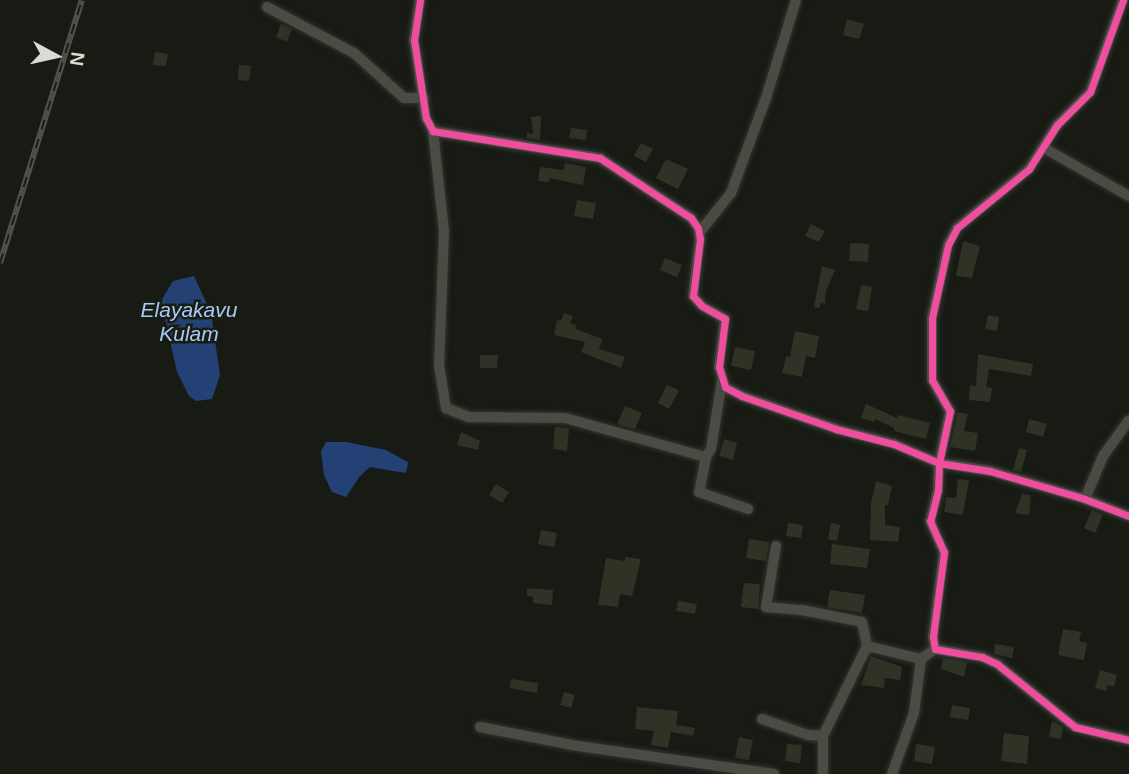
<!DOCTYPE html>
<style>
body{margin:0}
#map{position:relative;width:1129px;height:774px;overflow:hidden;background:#181a14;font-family:Arial,sans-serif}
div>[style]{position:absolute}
.water>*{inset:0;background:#234174}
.building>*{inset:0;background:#2f3325}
.roads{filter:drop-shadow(0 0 2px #333430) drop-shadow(0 0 2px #333430)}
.minor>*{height:10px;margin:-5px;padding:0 5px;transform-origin:5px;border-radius:5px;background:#4a4c43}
.rail>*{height:6px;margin-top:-3px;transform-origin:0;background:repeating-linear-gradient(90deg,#191d11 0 10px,#51534c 0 20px);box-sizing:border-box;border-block:2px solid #51534c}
.cycleway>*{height:7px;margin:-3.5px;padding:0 3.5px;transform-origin:3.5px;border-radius:3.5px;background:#ef4d9e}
span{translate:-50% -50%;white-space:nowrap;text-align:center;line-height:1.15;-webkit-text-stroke:5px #191d11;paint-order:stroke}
.water-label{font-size:21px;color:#a9c8fb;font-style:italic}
.north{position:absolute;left:21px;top:21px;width:70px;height:70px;-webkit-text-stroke:5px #191d11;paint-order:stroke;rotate:98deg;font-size:19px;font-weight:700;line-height:28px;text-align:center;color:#d8dbd3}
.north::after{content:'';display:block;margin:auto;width:24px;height:32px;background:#d8dbd3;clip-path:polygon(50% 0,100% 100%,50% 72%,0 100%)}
</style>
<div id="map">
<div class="water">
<div style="clip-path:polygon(194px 276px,211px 313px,220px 375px,212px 399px,196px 401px,189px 396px,177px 372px,161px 301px,173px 281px)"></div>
<div style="clip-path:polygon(326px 442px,346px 442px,386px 450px,408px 462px,407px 469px,405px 473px,370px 467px,360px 476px,346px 497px,332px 492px,324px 475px,321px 451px)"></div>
</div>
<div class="building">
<div style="clip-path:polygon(847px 19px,864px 24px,859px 39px,843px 35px)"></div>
<div style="clip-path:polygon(281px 24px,292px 29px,287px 42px,276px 37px)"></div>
<div style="clip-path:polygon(155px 52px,168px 54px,166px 66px,153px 65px)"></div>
<div style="clip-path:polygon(239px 65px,251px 66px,249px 81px,238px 80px)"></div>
<div style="clip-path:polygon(541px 116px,540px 140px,527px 138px,527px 133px,533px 134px,531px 117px)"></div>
<div style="clip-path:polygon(571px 128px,587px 130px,586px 140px,569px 138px)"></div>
<div style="clip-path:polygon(641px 143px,653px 149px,646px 162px,634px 156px)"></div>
<div style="clip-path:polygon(666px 159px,688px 169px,678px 189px,656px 178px)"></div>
<div style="clip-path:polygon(565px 163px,586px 167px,583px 185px,549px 178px,549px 182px,538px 181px,540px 167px,564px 170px)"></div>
<div style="clip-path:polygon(577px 200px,596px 203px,593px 219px,574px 216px)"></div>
<div style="clip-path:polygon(811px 224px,825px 231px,819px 242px,805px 236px)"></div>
<div style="clip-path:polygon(963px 241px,980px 246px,972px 278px,956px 276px)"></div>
<div style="clip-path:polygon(850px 243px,869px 244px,868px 262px,849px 261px)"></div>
<div style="clip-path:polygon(665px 258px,682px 265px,677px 277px,660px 270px)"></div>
<div style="clip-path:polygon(822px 266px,835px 270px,826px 291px,825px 304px,821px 303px,819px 308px,814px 307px)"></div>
<div style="clip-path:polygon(861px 285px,872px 287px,868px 311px,856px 309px)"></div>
<div style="clip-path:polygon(564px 313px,573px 316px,570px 323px,576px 325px,575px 329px,603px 339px,599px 349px,625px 357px,621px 368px,581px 352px,585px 342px,554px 335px,557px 320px,561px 321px)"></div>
<div style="clip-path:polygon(988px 315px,999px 317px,997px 331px,985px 329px)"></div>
<div style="clip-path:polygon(795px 331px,819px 336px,815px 358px,806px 356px,802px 377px,782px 373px,786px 356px,790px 357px)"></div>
<div style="clip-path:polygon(735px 347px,755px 351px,751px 370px,731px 366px)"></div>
<div style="clip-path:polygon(978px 354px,1033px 364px,1031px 376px,989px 369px,986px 387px,992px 388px,990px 402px,969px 400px,970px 385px,976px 386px)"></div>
<div style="clip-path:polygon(480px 355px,498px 355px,497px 368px,480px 368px)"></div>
<div style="clip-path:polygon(667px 385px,679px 390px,669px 409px,658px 403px)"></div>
<div style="clip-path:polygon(866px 404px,897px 418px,898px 415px,930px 423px,926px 439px,894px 431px,894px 428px,875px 419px,874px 422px,861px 418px)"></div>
<div style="clip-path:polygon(625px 406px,642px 413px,635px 429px,617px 424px)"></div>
<div style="clip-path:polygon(958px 412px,968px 414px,964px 431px,978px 433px,975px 451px,950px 447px)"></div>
<div style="clip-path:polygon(1029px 419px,1047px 424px,1043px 437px,1026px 432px)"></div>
<div style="clip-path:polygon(555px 427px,569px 428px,567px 451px,553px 449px)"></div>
<div style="clip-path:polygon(461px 432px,480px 441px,478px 450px,457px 445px)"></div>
<div style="clip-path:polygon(724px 439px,737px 443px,733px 460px,719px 456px)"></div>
<div style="clip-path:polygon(1019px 448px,1027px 450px,1021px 472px,1013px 470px)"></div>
<div style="clip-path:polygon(958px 479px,969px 480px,963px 515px,944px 512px,946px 497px,956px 498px)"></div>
<div style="clip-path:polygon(876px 481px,892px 486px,888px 505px,885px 505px,885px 525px,900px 527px,898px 542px,870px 540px,871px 503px)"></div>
<div style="clip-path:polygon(496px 484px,509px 492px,502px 503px,489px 495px)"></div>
<div style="clip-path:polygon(1022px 494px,1031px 495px,1029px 515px,1015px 513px)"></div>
<div style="clip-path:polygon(1092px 510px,1103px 515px,1095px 533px,1084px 528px)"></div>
<div style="clip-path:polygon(788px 523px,803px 525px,801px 538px,786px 536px)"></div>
<div style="clip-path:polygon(831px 523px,840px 525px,837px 541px,828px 539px)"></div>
<div style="clip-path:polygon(541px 530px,557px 533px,554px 547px,538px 544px)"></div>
<div style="clip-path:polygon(749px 539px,769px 542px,766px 561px,746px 558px)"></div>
<div style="clip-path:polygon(832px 544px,870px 549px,867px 568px,830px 564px)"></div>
<div style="clip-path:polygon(625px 557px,641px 559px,632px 596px,620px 594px,618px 607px,598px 605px,606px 558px,625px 561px)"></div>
<div style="clip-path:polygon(744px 583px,760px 584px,758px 609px,741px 607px)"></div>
<div style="clip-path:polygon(527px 588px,553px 590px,552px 605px,533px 603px,533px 597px,527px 596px)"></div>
<div style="clip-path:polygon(830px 590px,865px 595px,862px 613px,827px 607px)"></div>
<div style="clip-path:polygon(678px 601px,697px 604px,695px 614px,676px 611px)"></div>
<div style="clip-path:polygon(1063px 629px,1081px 632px,1079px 641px,1087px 643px,1084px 660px,1058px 655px)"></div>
<div style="clip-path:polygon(995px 644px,1014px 647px,1012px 658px,994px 654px)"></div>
<div style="clip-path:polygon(871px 656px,902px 667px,900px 680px,885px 678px,884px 688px,861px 685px)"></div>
<div style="clip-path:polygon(943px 658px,967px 662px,964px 677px,941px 669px)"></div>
<div style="clip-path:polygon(1100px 670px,1117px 675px,1114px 687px,1107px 685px,1106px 691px,1095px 688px)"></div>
<div style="clip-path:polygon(511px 679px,538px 683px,537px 693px,510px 688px)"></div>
<div style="clip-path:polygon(564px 692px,575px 695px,571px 708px,560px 705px)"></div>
<div style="clip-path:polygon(952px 705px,970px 708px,968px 720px,950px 717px)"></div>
<div style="clip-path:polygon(637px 707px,678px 711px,676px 725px,695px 728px,693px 736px,671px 732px,668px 748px,651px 745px,654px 731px,635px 729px)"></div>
<div style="clip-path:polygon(1052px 721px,1063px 727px,1061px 739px,1049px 737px)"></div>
<div style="clip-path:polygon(1004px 733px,1029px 736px,1027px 764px,1001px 761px)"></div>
<div style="clip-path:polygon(739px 737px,753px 740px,749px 760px,735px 758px)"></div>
<div style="clip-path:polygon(787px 744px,802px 745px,800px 763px,785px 761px)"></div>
<div style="clip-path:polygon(916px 744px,935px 747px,932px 764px,914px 761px)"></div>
</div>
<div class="roads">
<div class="minor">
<div style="left:420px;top:0;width:40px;rotate:98.5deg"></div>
<div style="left:414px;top:40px;width:79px;rotate:81.3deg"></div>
<div style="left:426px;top:118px;width:15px;rotate:62deg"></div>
<div style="left:433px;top:131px;width:169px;rotate:9.2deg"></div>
<div style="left:600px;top:158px;width:109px;rotate:33.4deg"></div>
<div style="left:691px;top:218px;width:12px;rotate:55deg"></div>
<div style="left:698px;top:228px;width:11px;rotate:80deg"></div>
<div style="left:700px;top:239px;width:57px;rotate:97deg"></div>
<div style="left:693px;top:296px;width:13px;rotate:48deg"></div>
<div style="left:702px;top:306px;width:26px;rotate:29deg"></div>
<div style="left:725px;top:319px;width:48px;rotate:97.1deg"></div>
<div style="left:719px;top:367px;width:21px;rotate:73deg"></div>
<div style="left:725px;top:387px;width:19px;rotate:28deg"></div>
<div style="left:742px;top:396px;width:100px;rotate:19.3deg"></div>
<div style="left:836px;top:429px;width:60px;rotate:14.5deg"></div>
<div style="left:894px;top:444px;width:49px;rotate:22.9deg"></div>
<div style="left:939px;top:463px;width:27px;rotate:92deg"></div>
<div style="left:938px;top:490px;width:32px;rotate:104deg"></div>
<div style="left:930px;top:521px;width:34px;rotate:66deg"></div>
<div style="left:944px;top:552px;width:86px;rotate:97.4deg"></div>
<div style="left:933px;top:637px;width:12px;rotate:81deg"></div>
<div style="left:935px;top:649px;width:48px;rotate:9.7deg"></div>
<div style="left:982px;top:657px;width:17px;rotate:25deg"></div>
<div style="left:997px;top:664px;width:100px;rotate:38.9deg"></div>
<div style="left:1075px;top:727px;width:56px;rotate:13.5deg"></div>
<div style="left:1123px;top:0;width:98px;rotate:109.7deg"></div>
<div style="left:1090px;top:92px;width:47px;rotate:135deg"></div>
<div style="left:1057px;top:125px;width:52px;rotate:122.5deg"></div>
<div style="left:1029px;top:169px;width:93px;rotate:140.7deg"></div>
<div style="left:957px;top:228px;width:19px;rotate:118deg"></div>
<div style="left:948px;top:245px;width:75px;rotate:102.4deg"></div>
<div style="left:932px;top:318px;width:62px;rotate:90deg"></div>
<div style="left:932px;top:380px;width:36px;rotate:60deg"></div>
<div style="left:950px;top:411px;width:53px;rotate:101.9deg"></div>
<div style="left:939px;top:463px;width:52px;rotate:8.9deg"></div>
<div style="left:990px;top:471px;width:99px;rotate:16.4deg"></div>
<div style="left:1085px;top:499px;width:47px;rotate:21.1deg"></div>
<div style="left:267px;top:7px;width:98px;rotate:27.9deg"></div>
<div style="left:354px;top:53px;width:67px;rotate:42deg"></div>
<div style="left:404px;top:98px;width:20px"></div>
<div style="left:433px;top:131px;width:101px;rotate:83.7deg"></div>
<div style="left:444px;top:231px;width:134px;rotate:92.1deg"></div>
<div style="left:439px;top:365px;width:44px;rotate:80.8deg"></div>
<div style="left:446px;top:408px;width:24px;rotate:22deg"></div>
<div style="left:468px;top:417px;width:97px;rotate:0.6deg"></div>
<div style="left:565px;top:418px;width:146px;rotate:15.5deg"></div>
<div style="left:706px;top:457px;width:9px;rotate:-58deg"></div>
<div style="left:711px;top:449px;width:70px;rotate:-80.9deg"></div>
<div style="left:1044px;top:148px;width:98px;rotate:29.5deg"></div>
<div style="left:699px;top:233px;width:51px;rotate:-51.3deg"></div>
<div style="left:731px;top:193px;width:101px;rotate:-69.8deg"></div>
<div style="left:766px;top:98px;width:102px;rotate:-73deg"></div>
<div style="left:706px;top:457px;width:36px;rotate:101deg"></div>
<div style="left:699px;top:492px;width:52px;rotate:19.1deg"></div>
<div style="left:1085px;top:499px;width:47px;rotate:-67.3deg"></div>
<div style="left:1103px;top:456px;width:44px;rotate:-54.2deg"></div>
<div style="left:776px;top:546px;width:62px;rotate:99.3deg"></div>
<div style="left:766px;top:607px;width:36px;rotate:5deg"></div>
<div style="left:802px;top:610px;width:61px;rotate:11.3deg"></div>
<div style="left:862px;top:622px;width:25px;rotate:78deg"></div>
<div style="left:762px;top:719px;width:49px;rotate:19.2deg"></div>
<div style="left:808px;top:735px;width:15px;rotate:4deg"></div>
<div style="left:480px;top:727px;width:100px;rotate:11deg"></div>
<div style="left:578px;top:746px;width:198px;rotate:8.1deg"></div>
<div style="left:823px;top:774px;width:38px;rotate:-90deg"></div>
<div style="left:823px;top:736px;width:100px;rotate:-63.9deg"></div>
<div style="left:867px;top:646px;width:56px;rotate:13.5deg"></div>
<div style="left:921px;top:659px;width:17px;rotate:-36deg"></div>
<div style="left:892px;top:774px;width:65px;rotate:-70.2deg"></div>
<div style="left:914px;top:713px;width:54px;rotate:-82.6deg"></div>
</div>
</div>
<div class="rail">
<div style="left:0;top:263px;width:275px;rotate:-72.7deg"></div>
</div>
<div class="cycleway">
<div style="left:420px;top:0;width:40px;rotate:98.5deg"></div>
<div style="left:414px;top:40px;width:79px;rotate:81.3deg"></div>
<div style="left:426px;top:118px;width:15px;rotate:62deg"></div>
<div style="left:433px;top:131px;width:169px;rotate:9.2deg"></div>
<div style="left:600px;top:158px;width:109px;rotate:33.4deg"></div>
<div style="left:691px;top:218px;width:12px;rotate:55deg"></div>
<div style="left:698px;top:228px;width:11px;rotate:80deg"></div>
<div style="left:700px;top:239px;width:57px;rotate:97deg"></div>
<div style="left:693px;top:296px;width:13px;rotate:48deg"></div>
<div style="left:702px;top:306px;width:26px;rotate:29deg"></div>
<div style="left:725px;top:319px;width:48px;rotate:97.1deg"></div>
<div style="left:719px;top:367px;width:21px;rotate:73deg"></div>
<div style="left:725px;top:387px;width:19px;rotate:28deg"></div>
<div style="left:742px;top:396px;width:100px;rotate:19.3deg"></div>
<div style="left:836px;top:429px;width:60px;rotate:14.5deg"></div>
<div style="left:894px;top:444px;width:49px;rotate:22.9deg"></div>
<div style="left:939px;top:463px;width:27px;rotate:92deg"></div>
<div style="left:938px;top:490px;width:32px;rotate:104deg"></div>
<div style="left:930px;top:521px;width:34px;rotate:66deg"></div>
<div style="left:944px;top:552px;width:86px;rotate:97.4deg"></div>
<div style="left:933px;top:637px;width:12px;rotate:81deg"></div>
<div style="left:935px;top:649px;width:48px;rotate:9.7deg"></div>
<div style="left:982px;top:657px;width:17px;rotate:25deg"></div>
<div style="left:997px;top:664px;width:100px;rotate:38.9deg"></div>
<div style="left:1075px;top:727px;width:56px;rotate:13.5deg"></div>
<div style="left:1123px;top:0;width:98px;rotate:109.7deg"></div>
<div style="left:1090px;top:92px;width:47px;rotate:135deg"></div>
<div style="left:1057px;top:125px;width:52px;rotate:122.5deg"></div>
<div style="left:1029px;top:169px;width:93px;rotate:140.7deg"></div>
<div style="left:957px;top:228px;width:19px;rotate:118deg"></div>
<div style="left:948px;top:245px;width:75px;rotate:102.4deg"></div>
<div style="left:932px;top:318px;width:62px;rotate:90deg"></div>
<div style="left:932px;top:380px;width:36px;rotate:60deg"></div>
<div style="left:950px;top:411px;width:53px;rotate:101.9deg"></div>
<div style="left:939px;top:463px;width:52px;rotate:8.9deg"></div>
<div style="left:990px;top:471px;width:99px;rotate:16.4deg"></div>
<div style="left:1085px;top:499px;width:47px;rotate:21.1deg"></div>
</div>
<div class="water-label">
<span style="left:189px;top:322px">Elayakavu<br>Kulam</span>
</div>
<div class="north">N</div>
</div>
